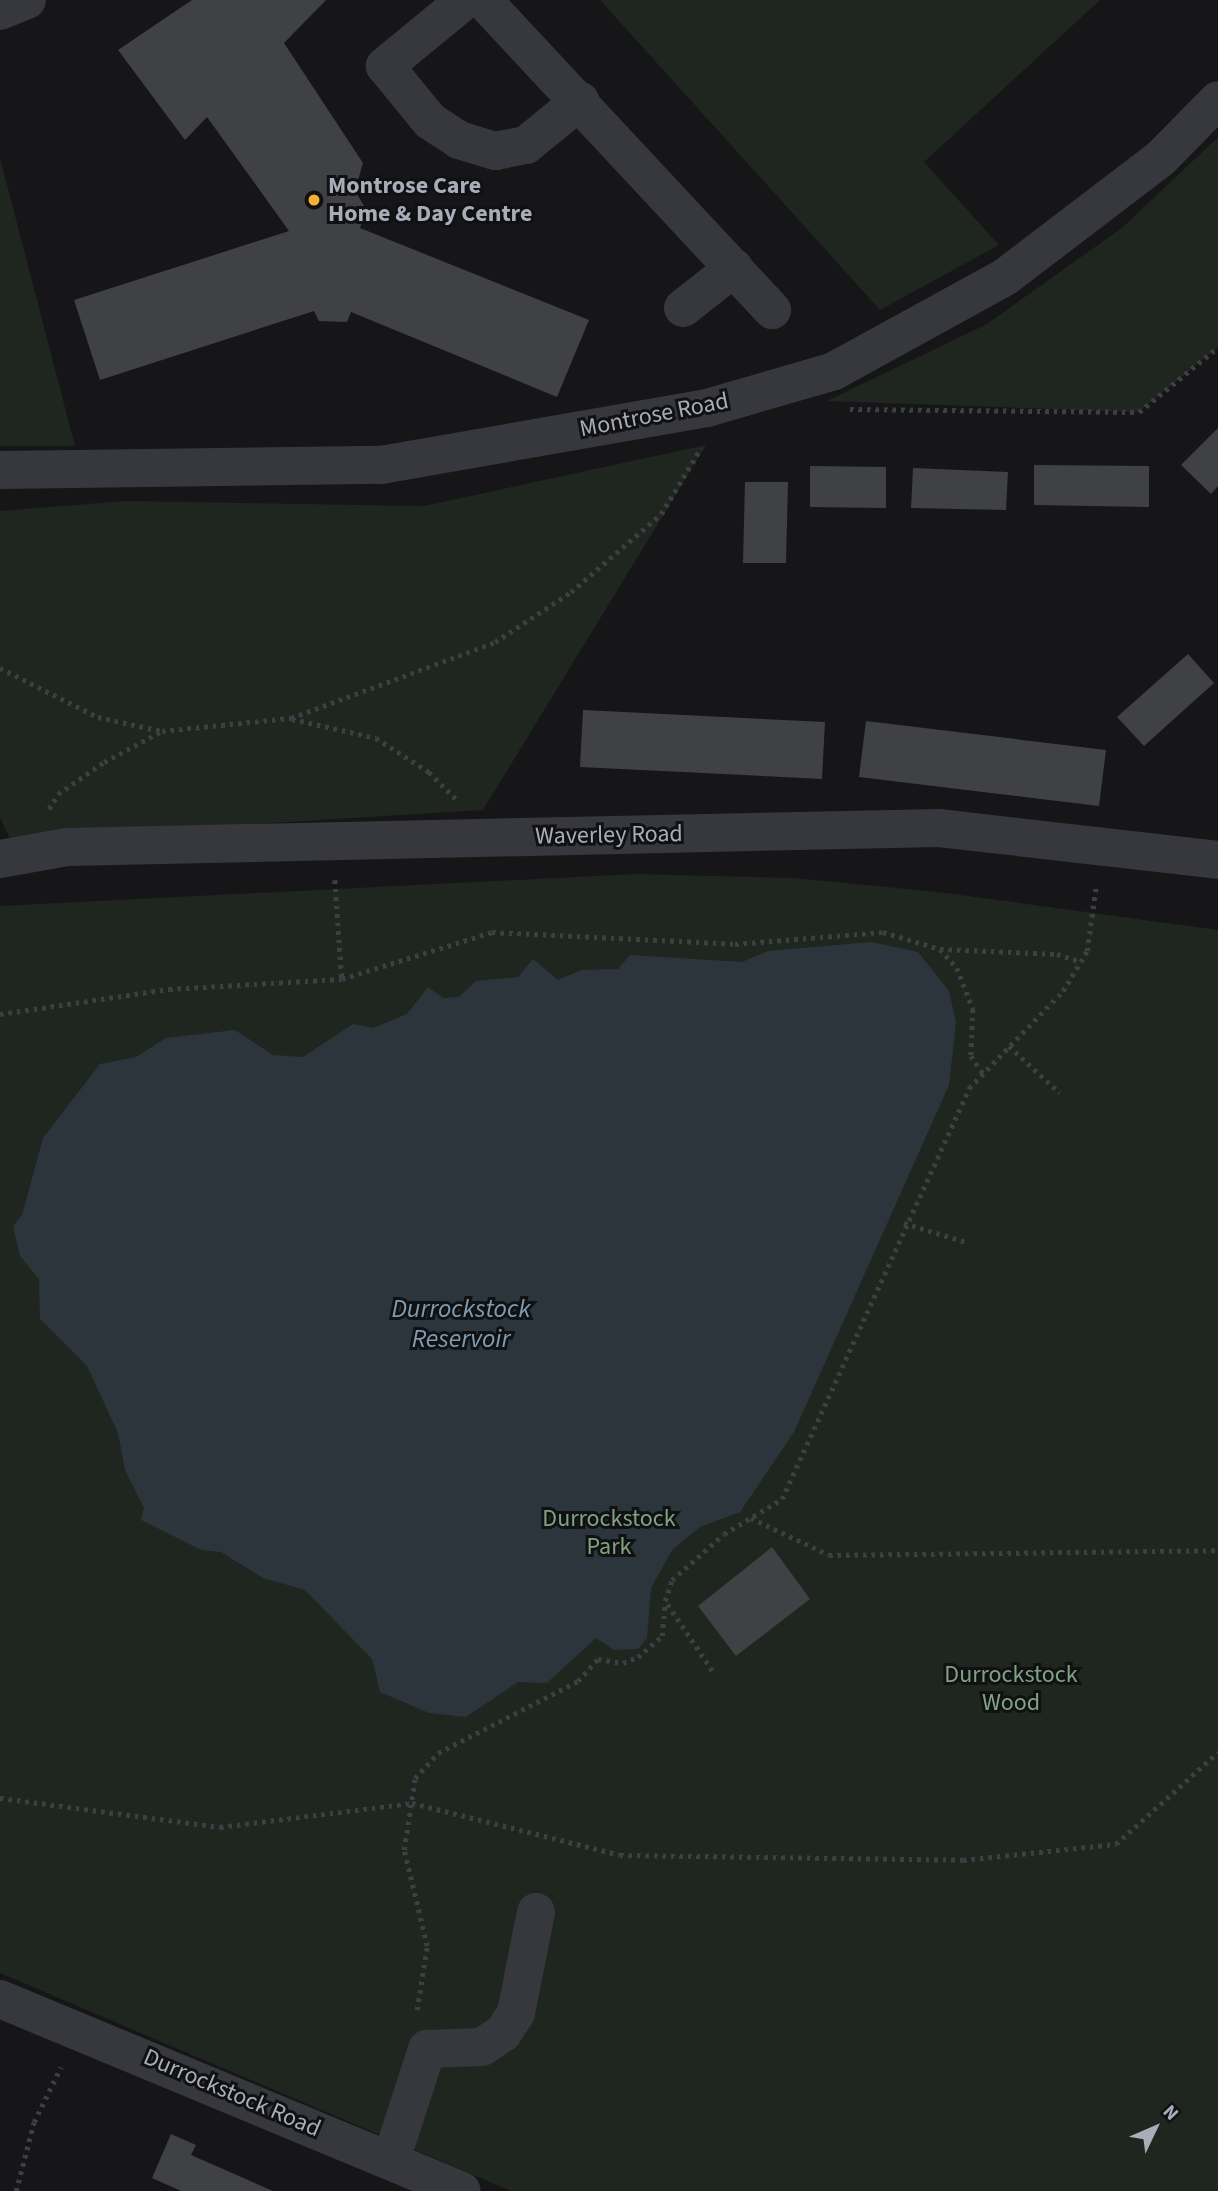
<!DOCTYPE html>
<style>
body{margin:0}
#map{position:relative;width:1218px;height:2191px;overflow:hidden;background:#161618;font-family:"Source Sans 3",sans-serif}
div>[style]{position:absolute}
.green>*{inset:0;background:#1e261f}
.water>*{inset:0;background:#2c353c}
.building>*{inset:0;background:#404145}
.path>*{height:4.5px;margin-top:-2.25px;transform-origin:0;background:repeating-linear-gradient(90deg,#3d3f44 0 3.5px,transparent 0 8.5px)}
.minor>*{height:38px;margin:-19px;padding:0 19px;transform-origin:19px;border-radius:19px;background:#37383d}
.dots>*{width:19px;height:19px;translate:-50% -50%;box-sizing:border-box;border:4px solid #111113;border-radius:50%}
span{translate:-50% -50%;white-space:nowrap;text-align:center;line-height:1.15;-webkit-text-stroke:6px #111113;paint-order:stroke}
.poi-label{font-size:24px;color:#a8adb8;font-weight:700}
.left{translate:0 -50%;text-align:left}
.street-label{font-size:24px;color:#a8adb8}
.park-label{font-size:24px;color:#7fa381}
.water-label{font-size:26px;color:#7f9bb3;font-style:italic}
.north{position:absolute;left:1120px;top:2093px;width:70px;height:70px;-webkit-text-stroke:5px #111113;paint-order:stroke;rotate:46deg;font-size:19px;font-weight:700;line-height:28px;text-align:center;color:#a8adb8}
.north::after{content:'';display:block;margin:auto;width:24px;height:32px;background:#a8adb8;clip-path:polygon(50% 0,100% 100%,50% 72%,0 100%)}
</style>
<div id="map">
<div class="green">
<div style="clip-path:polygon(600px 0,1100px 0,924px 162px,999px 245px,880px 310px)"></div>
<div style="clip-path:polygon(1218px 137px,1218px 347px,1139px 412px,827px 401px,987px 324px,1123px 227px)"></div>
<div style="clip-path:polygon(0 158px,75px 446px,0 446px)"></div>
<div style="clip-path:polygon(706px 445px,483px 810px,10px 839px,0 817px,0 511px,126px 501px,424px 506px)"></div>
<div style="clip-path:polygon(636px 874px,794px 878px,938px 892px,1218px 930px,1218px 2191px,511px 2191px,0 1973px,0 906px)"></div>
</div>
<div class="water">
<div style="clip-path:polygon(871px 942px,918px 952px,949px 991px,956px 1022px,949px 1085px,794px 1432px,740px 1512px,700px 1527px,672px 1550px,651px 1588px,647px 1638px,638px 1649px,614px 1650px,596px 1638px,547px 1683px,518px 1682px,466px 1717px,429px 1713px,380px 1692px,372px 1659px,305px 1590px,263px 1578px,221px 1552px,201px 1550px,141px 1520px,144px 1508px,125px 1470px,118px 1433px,87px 1366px,40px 1319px,39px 1279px,20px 1256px,13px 1226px,22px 1215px,43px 1138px,100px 1064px,136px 1057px,166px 1038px,235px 1030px,273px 1055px,303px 1057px,353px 1024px,373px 1028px,407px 1014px,428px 987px,443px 998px,459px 997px,476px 981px,518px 977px,533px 959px,558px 980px,582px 970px,618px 969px,630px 955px,742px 962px,768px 951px)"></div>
</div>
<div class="building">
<div style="clip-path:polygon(192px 0,326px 0,284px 43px,363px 163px,355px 191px,366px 209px,360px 228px,589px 320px,557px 397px,351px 312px,347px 322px,319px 321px,314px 311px,100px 380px,74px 300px,289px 231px,207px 117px,185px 140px,118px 50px)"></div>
<div style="clip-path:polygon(1218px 428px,1218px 486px,1211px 494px,1181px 465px)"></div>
<div style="clip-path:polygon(1034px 465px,1149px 466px,1149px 507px,1034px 505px)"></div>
<div style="clip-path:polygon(810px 466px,886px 467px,886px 508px,810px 507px)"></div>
<div style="clip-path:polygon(913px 468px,1008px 472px,1006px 510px,911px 508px)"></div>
<div style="clip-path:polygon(745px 482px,788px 482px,786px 563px,743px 563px)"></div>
<div style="clip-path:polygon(1188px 654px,1214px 683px,1144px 746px,1117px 717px)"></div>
<div style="clip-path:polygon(583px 710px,825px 722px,822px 779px,580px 767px)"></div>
<div style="clip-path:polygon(866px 721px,1106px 750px,1099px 806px,859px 777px)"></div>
<div style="clip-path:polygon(772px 1547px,810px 1599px,736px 1656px,698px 1606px)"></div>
<div style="clip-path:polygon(171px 2134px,196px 2145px,191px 2155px,273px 2191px,181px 2191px,152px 2178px)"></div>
</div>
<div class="path">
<div style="left:850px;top:409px;width:289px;rotate:0.6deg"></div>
<div style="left:1139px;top:412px;width:102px;rotate:-39.4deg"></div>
<div style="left:0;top:668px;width:110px;rotate:26.6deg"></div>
<div style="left:98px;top:717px;width:65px;rotate:12.5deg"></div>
<div style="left:292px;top:719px;width:86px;rotate:12.7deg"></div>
<div style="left:376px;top:738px;width:63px;rotate:32.7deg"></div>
<div style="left:429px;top:772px;width:38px;rotate:45deg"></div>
<div style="left:49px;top:809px;width:17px;rotate:-59deg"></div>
<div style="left:58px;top:794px;width:56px;rotate:-34.8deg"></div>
<div style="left:104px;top:762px;width:66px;rotate:-28.1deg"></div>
<div style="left:162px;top:731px;width:130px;rotate:-5.8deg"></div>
<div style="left:291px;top:718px;width:218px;rotate:-20.4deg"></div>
<div style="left:495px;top:642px;width:91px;rotate:-33.3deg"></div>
<div style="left:571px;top:592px;width:119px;rotate:-40.9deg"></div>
<div style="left:661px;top:514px;width:77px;rotate:-58.8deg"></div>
<div style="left:335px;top:880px;width:99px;rotate:86deg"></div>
<div style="left:940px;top:949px;width:117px;rotate:2.4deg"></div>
<div style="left:1057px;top:954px;width:25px;rotate:18deg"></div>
<div style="left:0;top:1014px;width:171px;rotate:-8.4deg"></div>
<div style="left:169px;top:989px;width:173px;rotate:-3.3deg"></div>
<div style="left:342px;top:979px;width:157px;rotate:-17.4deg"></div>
<div style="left:492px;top:932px;width:243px;rotate:2.8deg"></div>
<div style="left:735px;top:944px;width:148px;rotate:-4.6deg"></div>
<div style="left:883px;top:932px;width:59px;rotate:16.6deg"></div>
<div style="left:940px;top:949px;width:25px;rotate:48deg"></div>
<div style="left:957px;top:968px;width:44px;rotate:68.7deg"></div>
<div style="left:973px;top:1009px;width:47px;rotate:92.4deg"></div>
<div style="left:971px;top:1056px;width:21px;rotate:55deg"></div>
<div style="left:1009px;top:1046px;width:69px;rotate:42.7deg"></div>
<div style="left:904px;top:1223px;width:68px;rotate:17.1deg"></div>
<div style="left:751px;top:1518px;width:86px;rotate:25.4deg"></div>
<div style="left:829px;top:1555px;width:389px;rotate:-0.7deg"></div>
<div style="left:712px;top:1671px;width:84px;rotate:-123.9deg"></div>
<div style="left:665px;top:1601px;width:22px;rotate:-72deg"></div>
<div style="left:672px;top:1580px;width:69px;rotate:-41.5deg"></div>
<div style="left:724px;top:1534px;width:68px;rotate:-31.1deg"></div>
<div style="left:782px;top:1499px;width:452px;rotate:-65.5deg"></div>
<div style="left:969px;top:1088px;width:135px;rotate:-45.9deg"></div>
<div style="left:1063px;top:991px;width:47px;rotate:-59deg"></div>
<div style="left:1087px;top:951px;width:66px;rotate:-82.1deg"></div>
<div style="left:0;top:1798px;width:222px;rotate:7.5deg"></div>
<div style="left:220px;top:1827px;width:193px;rotate:-7.1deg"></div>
<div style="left:412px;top:1803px;width:214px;rotate:14deg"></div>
<div style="left:620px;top:1855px;width:343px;rotate:0.8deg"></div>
<div style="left:963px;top:1860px;width:154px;rotate:-6deg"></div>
<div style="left:1116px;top:1844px;width:137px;rotate:-42deg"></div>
<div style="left:417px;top:2010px;width:65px;rotate:-81.1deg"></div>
<div style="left:427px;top:1946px;width:99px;rotate:-103.5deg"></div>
<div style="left:404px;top:1850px;width:73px;rotate:-81.3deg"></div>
<div style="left:415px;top:1778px;width:34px;rotate:-47deg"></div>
<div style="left:438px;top:1753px;width:157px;rotate:-27.2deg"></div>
<div style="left:578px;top:1681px;width:30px;rotate:-48deg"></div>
<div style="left:598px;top:1659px;width:25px;rotate:9deg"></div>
<div style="left:623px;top:1663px;width:16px;rotate:-22deg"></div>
<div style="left:638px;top:1657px;width:32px;rotate:-41deg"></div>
<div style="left:662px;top:1636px;width:34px;rotate:-85deg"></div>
<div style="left:16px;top:2191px;width:71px;rotate:-75.4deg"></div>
<div style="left:34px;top:2122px;width:61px;rotate:-63.9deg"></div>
</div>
<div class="minor">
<div style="left:465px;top:0;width:104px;rotate:140.5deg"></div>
<div style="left:385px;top:66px;width:71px;rotate:50.7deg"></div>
<div style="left:430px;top:121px;width:35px;rotate:33deg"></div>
<div style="left:459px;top:140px;width:38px;rotate:17deg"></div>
<div style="left:495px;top:151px;width:32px;rotate:-11deg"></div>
<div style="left:526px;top:145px;width:70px;rotate:-39.2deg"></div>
<div style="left:483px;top:0;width:424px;rotate:47deg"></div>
<div style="left:0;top:11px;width:29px;rotate:-22deg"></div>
<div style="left:683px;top:308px;width:65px;rotate:-38.1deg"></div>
<div style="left:0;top:470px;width:381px;rotate:-0.8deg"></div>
<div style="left:381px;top:465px;width:331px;rotate:-9.9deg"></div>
<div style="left:707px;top:408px;width:132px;rotate:-16.2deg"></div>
<div style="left:834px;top:371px;width:195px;rotate:-28.8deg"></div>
<div style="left:1005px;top:277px;width:196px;rotate:-37.3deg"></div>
<div style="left:1161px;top:158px;width:81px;rotate:-45.5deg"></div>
<div style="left:0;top:859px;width:68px;rotate:-10.2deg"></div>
<div style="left:67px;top:847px;width:872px;rotate:-1.25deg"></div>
<div style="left:939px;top:828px;width:281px;rotate:6.5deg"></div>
<div style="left:0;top:1999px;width:500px;rotate:22.57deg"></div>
<div style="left:391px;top:2160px;width:117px;rotate:-72deg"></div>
<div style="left:427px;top:2049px;width:55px;rotate:-2.1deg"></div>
<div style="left:482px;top:2047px;width:25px;rotate:-34deg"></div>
<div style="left:503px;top:2033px;width:24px;rotate:-57deg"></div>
<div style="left:516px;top:2013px;width:103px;rotate:-78.8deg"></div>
</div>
<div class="dots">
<div style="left:314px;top:200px;background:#f2b134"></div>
</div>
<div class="poi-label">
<span class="left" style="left:328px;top:200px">Montrose Care<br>Home &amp; Day Centre</span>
</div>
<div class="street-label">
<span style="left:654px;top:415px;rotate:-11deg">Montrose Road</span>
<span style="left:609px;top:835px;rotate:-1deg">Waverley Road</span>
<span style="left:232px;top:2093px;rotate:23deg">Durrockstock Road</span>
</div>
<div class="park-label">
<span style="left:609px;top:1533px">Durrockstock<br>Park</span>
<span style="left:1011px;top:1689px">Durrockstock<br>Wood</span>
</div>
<div class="water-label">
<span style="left:461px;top:1324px">Durrockstock<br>Reservoir</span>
</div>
<div class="north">N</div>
</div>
